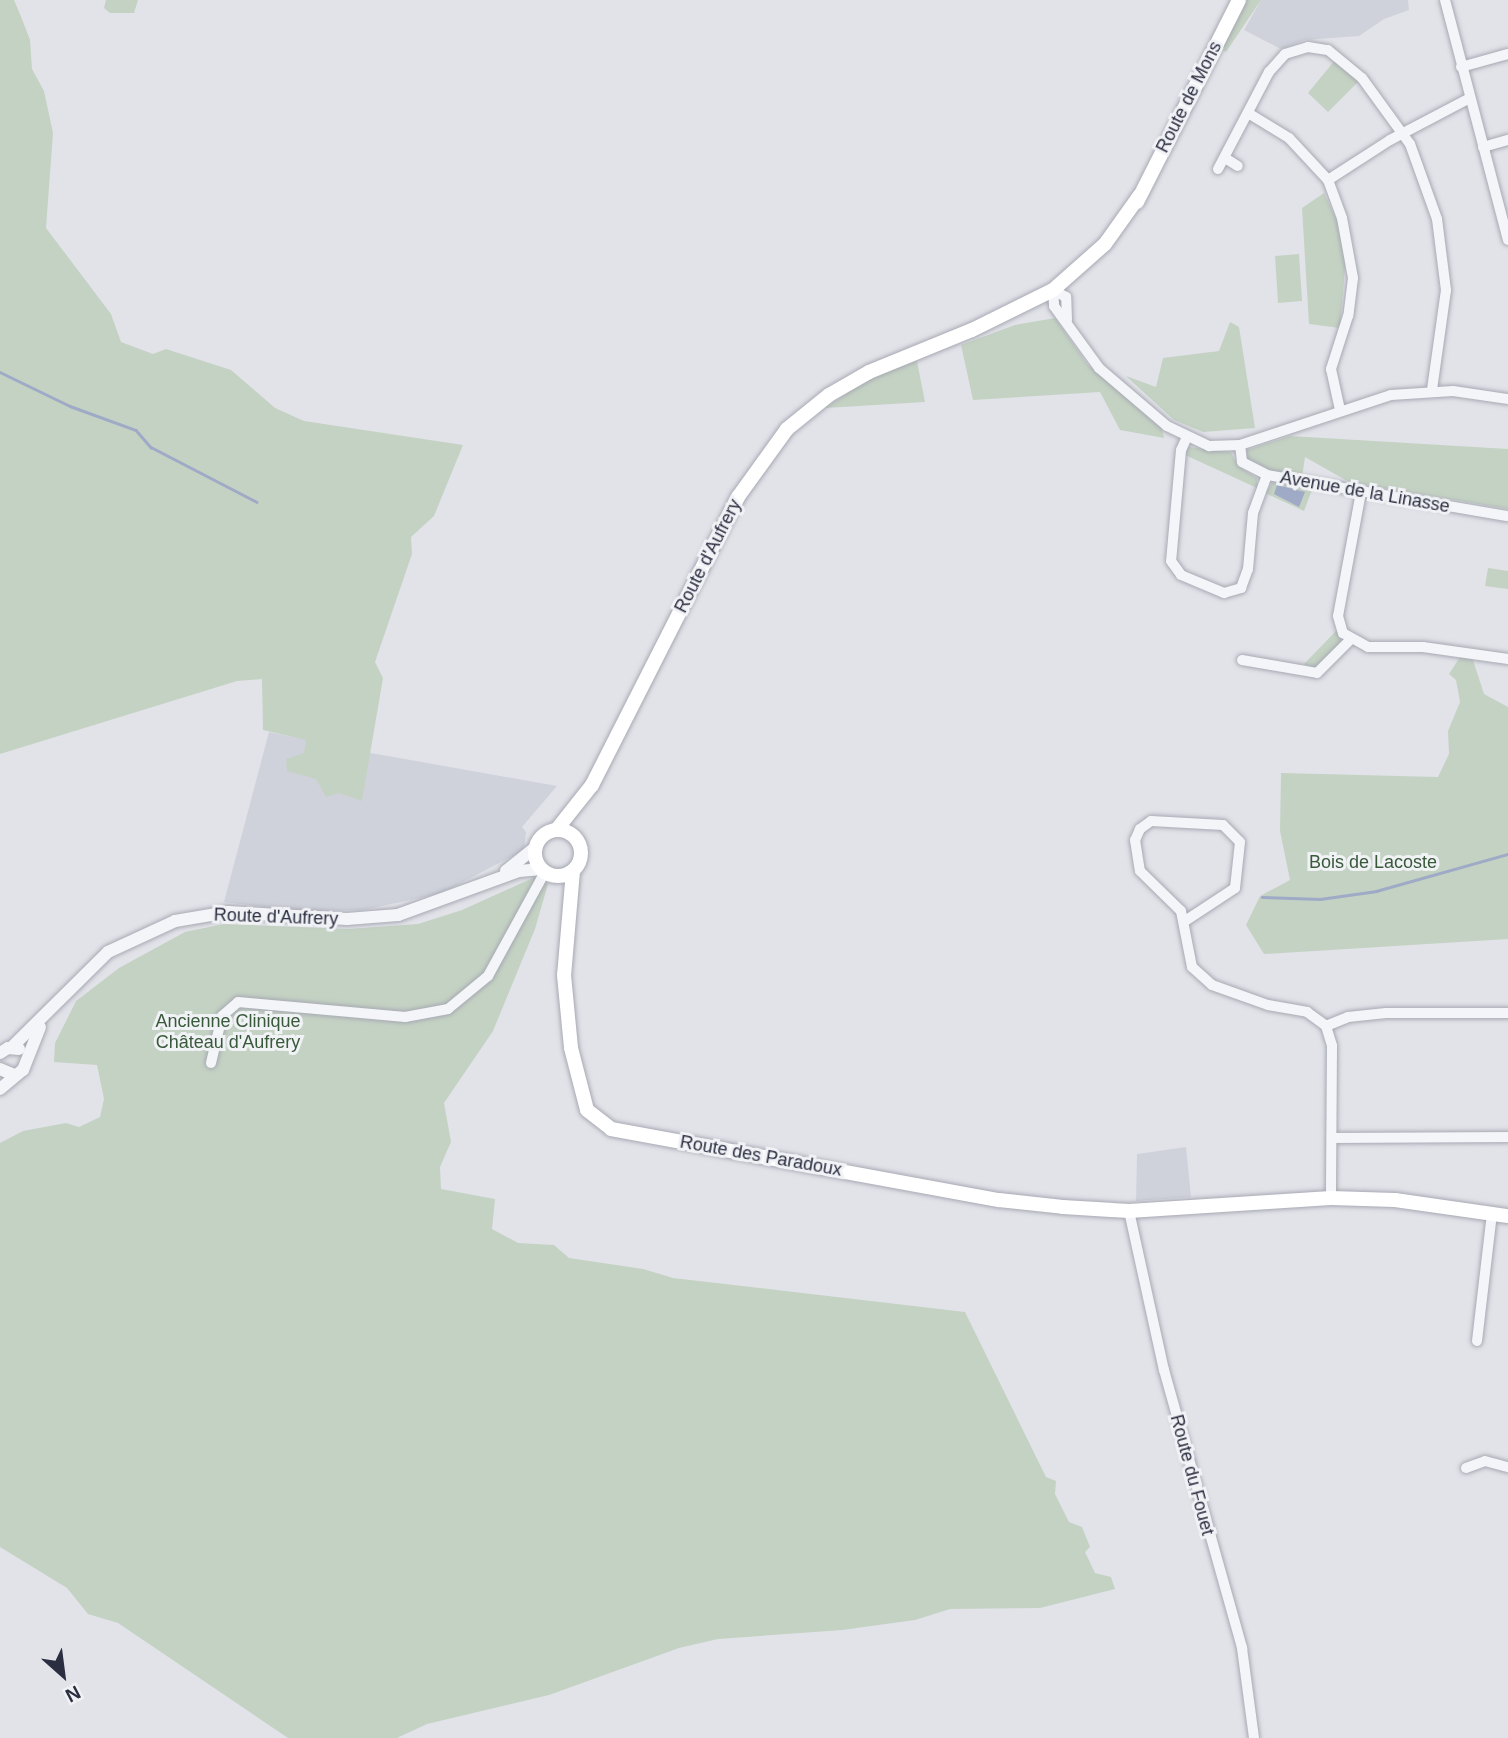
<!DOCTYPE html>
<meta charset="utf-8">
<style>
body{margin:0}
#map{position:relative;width:1508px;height:1738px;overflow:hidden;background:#e2e3e9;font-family:Arial,sans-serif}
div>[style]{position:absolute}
.built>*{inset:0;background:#d0d2db}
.green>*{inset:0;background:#c4d2c3}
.water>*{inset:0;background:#9faac6}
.stream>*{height:2.5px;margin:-1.25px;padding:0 1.25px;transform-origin:1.25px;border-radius:1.25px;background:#9faac6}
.roads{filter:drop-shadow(0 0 2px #a7a9b3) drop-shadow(0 0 2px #a7a9b3)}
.minor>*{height:10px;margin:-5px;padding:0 5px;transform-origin:5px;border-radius:5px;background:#f4f5f8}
.tertiary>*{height:12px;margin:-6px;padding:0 6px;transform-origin:6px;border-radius:6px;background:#f4f5f8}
.secondary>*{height:14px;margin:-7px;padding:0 7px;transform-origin:7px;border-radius:7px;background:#fff}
.secondary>.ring{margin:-7px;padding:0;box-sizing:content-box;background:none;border:14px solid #fff;border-radius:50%}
span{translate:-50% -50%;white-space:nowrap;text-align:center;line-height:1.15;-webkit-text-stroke:6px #f1f2f6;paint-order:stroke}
.street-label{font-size:18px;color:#2b2e40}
.park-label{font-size:18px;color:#395a3a}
.north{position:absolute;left:28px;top:1640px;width:70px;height:70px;-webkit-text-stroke:5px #f1f2f6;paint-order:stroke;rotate:152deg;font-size:19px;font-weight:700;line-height:28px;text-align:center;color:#2b2e40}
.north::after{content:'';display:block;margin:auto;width:24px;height:32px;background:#2b2e40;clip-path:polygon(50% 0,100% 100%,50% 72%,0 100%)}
</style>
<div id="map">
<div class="built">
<div style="clip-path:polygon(1261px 0,1408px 0,1409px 10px,1384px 19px,1359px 36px,1304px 40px,1281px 49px,1244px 30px)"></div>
<div style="clip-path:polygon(269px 732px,371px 753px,557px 786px,522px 827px,526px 832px,524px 850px,442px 893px,364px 910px,301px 911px,224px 902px)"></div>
<div style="clip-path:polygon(1186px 1147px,1191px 1197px,1136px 1201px,1137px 1154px)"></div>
</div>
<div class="green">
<div style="clip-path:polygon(0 0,14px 0,22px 19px,30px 40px,32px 69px,44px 91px,53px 133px,46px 228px,111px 314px,121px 342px,153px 354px,166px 349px,231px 370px,275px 408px,304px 421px,463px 445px,434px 516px,411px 537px,412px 554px,375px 662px,383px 678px,362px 801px,339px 793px,326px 797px,316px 779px,287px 771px,286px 759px,304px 753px,306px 740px,263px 730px,262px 679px,237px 681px,0 754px)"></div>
<div style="clip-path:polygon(106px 0,138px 0,134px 13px,110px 13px,104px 8px)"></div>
<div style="clip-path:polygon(1246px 0,1261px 0,1226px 52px,1220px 49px)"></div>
<div style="clip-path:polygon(1335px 60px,1358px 82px,1328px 112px,1308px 93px)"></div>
<div style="clip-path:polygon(1324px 193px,1339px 225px,1346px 256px,1340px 328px,1309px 324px,1302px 208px)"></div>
<div style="clip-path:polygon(1299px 254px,1302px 301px,1278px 303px,1275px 256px)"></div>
<div style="clip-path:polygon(1055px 318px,1087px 364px,1162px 429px,1164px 438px,1120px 430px,1100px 392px,973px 400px,961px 345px,1015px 325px)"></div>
<div style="clip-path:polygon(1230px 322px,1239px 327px,1255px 428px,1203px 432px,1174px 420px,1126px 376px,1156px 387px,1163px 358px,1219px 351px)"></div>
<div style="clip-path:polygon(917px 361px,925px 402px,825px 408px,870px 378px)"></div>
<div style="clip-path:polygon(1290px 436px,1508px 449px,1508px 509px,1349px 482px,1305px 457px,1302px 478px,1266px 470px,1246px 459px,1247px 450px)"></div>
<div style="clip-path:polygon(1189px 447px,1231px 452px,1238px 466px,1257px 478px,1257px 488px,1183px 454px)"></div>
<div style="clip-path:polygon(1273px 482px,1312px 490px,1304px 511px,1265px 493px)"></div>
<div style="clip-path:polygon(1488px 568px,1508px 571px,1508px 589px,1485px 586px)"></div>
<div style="clip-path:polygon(1337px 630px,1343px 642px,1316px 670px,1304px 664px)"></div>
<div style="clip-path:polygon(1460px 657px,1473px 660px,1484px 694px,1508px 707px,1508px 939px,1264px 954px,1246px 925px,1260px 896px,1290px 880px,1280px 831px,1281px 773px,1438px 777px,1449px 754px,1448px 731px,1460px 702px,1456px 680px,1449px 674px)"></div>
<div style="clip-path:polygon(535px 877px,548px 884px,535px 929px,493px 1031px,444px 1103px,451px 1142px,440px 1167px,441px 1189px,495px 1199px,492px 1229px,518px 1243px,554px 1245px,569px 1258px,643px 1269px,673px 1278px,965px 1312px,1046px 1477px,1056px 1481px,1055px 1494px,1069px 1522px,1082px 1527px,1090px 1547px,1085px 1552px,1095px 1573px,1111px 1577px,1115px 1589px,1040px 1608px,950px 1609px,915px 1620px,842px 1630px,718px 1639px,679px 1648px,549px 1695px,427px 1724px,397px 1738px,288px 1738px,118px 1623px,88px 1614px,67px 1588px,0 1547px,0 1143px,23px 1131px,66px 1123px,79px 1127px,100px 1117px,104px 1099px,97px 1065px,54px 1062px,55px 1043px,76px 1001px,119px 968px,185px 932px,224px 924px,348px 929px,418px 924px,462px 910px)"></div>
</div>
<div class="water">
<div style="clip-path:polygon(1277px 485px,1305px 492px,1299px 507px,1274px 494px)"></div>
</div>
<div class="stream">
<div style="left:0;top:372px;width:78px;rotate:25.9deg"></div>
<div style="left:70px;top:406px;width:70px;rotate:20deg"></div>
<div style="left:136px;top:430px;width:23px;rotate:49deg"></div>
<div style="left:151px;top:447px;width:119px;rotate:27.4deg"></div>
<div style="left:1262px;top:897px;width:58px;rotate:2deg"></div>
<div style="left:1320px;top:899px;width:57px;rotate:-8.1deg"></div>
<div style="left:1376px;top:891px;width:137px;rotate:-15.7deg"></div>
</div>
<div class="roads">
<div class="minor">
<div style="left:1445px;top:0;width:248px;rotate:75.3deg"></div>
<div style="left:1461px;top:67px;width:49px;rotate:-15.5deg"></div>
<div style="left:1248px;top:113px;width:48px;rotate:31.4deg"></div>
<div style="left:1289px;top:138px;width:57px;rotate:47.1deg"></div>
<div style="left:1328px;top:180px;width:40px;rotate:69.8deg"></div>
<div style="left:1342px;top:218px;width:61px;rotate:79.6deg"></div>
<div style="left:1353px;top:278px;width:38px;rotate:97deg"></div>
<div style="left:1348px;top:316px;width:56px;rotate:107.8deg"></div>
<div style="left:1331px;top:369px;width:42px;rotate:77.6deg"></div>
<div style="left:1483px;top:147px;width:26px;rotate:-16deg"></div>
<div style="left:1225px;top:158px;width:15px;rotate:32deg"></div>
<div style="left:1218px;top:169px;width:110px;rotate:-62.3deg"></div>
<div style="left:1269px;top:72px;width:24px;rotate:-48deg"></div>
<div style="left:1285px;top:54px;width:24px;rotate:-17deg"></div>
<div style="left:1308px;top:47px;width:20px;rotate:9deg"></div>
<div style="left:1328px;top:50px;width:44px;rotate:39.5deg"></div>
<div style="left:1362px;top:78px;width:82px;rotate:54deg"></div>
<div style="left:1410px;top:144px;width:80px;rotate:70.2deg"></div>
<div style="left:1437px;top:219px;width:72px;rotate:82.8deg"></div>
<div style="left:1446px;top:290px;width:101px;rotate:98deg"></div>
<div style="left:1328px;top:180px;width:74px;rotate:-32.8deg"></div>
<div style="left:1390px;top:140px;width:90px;rotate:-27.7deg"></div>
<div style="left:1067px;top:320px;width:23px;rotate:-92deg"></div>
<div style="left:1066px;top:297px;width:15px;rotate:-152deg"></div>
<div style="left:1053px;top:290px;width:16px;rotate:86deg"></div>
<div style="left:1054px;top:306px;width:77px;rotate:54deg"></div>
<div style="left:1099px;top:368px;width:89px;rotate:40.5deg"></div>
<div style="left:1167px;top:426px;width:47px;rotate:25.5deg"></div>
<div style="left:1209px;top:446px;width:31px;rotate:-2deg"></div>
<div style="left:1240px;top:445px;width:159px;rotate:-18.3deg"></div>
<div style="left:1391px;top:395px;width:62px;rotate:-3.7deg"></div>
<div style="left:1453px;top:391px;width:56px;rotate:8.3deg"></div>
<div style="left:1186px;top:439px;width:12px;rotate:114deg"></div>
<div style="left:1181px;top:450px;width:111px;rotate:95.1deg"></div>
<div style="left:1171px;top:561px;width:17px;rotate:54deg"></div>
<div style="left:1181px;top:575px;width:47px;rotate:22.7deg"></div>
<div style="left:1224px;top:593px;width:18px;rotate:-16deg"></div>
<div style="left:1241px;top:588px;width:20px;rotate:-70deg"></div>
<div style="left:1248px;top:569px;width:56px;rotate:-84.9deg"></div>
<div style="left:1253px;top:513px;width:40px;rotate:-69.8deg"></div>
<div style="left:1240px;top:445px;width:17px;rotate:83deg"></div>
<div style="left:1242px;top:462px;width:28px;rotate:27deg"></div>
<div style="left:1267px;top:475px;width:244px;rotate:9.7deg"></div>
<div style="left:1361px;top:492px;width:126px;rotate:100.5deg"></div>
<div style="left:1338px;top:616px;width:18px;rotate:74deg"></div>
<div style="left:1343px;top:633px;width:29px;rotate:29deg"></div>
<div style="left:1368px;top:647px;width:55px"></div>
<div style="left:1423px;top:647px;width:86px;rotate:8deg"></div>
<div style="left:1242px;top:660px;width:76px;rotate:9.8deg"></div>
<div style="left:1317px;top:673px;width:47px;rotate:-45deg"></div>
<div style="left:1185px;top:921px;width:60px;rotate:-33.4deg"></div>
<div style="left:1235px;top:888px;width:46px;rotate:-83.8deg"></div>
<div style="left:1240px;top:842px;width:24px;rotate:-135deg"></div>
<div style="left:1223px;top:825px;width:72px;rotate:-176.8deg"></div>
<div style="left:1151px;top:821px;width:14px;rotate:144deg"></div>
<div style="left:1140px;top:829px;width:12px;rotate:114deg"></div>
<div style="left:1135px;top:840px;width:31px;rotate:81deg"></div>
<div style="left:1140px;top:871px;width:57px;rotate:44.3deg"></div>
<div style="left:1181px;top:911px;width:57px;rotate:78.9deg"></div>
<div style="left:1192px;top:967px;width:27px;rotate:42deg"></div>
<div style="left:1212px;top:985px;width:59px;rotate:19.7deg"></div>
<div style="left:1268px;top:1005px;width:40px;rotate:10deg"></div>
<div style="left:1307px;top:1012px;width:24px;rotate:36deg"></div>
<div style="left:1326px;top:1026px;width:24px;rotate:-22deg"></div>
<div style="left:1348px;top:1017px;width:38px;rotate:-6deg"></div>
<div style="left:1386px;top:1013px;width:122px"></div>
<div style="left:1326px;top:1026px;width:21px;rotate:73deg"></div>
<div style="left:1332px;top:1046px;width:152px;rotate:90.4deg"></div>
<div style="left:211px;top:1063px;width:48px;rotate:-76.8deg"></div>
<div style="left:222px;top:1016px;width:21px;rotate:-41deg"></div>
<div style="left:238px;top:1002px;width:168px;rotate:5.1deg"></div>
<div style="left:405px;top:1017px;width:44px;rotate:-10.5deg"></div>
<div style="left:448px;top:1009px;width:52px;rotate:-39.5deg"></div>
<div style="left:488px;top:976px;width:119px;rotate:-61.3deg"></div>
<div style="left:1335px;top:1138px;width:173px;rotate:-0.3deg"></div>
<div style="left:1129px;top:1211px;width:163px;rotate:77.6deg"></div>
<div style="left:1164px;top:1370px;width:289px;rotate:74.3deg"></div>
<div style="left:1242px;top:1648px;width:91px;rotate:82.4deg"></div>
<div style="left:1477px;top:1341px;width:129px;rotate:-83.3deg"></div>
<div style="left:1466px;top:1468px;width:20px;rotate:-20deg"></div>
<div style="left:1485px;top:1461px;width:24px;rotate:15deg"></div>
</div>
<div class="tertiary">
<div style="left:506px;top:871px;width:38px;rotate:-39deg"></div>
<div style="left:12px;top:1047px;width:135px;rotate:-44.7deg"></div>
<div style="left:108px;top:952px;width:74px;rotate:-24.8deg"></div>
<div style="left:175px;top:921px;width:54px;rotate:-9.6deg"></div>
<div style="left:228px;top:912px;width:119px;rotate:3.4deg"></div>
<div style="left:347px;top:919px;width:51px;rotate:-4.5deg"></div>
<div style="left:398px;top:915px;width:129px;rotate:-20deg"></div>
<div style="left:519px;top:871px;width:23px;rotate:-5deg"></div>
<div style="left:0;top:1053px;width:9px;rotate:-32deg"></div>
<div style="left:8px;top:1048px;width:11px;rotate:5deg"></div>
<div style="left:0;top:1069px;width:15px;rotate:23deg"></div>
<div style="left:0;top:1089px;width:30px;rotate:-40deg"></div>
<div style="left:23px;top:1070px;width:46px;rotate:-68.4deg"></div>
</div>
<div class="secondary">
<div style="left:1137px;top:202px;width:226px;rotate:-63.2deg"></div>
<div style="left:557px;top:829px;width:56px;rotate:-51.5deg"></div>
<div style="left:592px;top:785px;width:323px;rotate:-63.1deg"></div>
<div style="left:738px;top:497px;width:84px;rotate:-54.2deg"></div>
<div style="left:787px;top:429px;width:54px;rotate:-39deg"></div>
<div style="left:829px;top:395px;width:46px;rotate:-29.9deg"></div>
<div style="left:869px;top:372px;width:111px;rotate:-22.2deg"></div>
<div style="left:972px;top:330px;width:90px;rotate:-26.3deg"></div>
<div style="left:1053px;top:290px;width:69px;rotate:-41.5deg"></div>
<div style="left:1105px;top:244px;width:60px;rotate:-54.5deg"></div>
<div class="ring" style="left:535px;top:830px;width:32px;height:32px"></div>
<div style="left:573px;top:871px;width:104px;rotate:94.9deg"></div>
<div style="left:564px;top:975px;width:73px;rotate:84.5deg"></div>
<div style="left:571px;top:1048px;width:64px;rotate:75.5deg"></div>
<div style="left:587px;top:1110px;width:31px;rotate:38deg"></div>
<div style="left:611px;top:1129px;width:394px;rotate:10.4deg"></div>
<div style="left:999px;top:1200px;width:64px;rotate:6.2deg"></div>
<div style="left:1063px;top:1207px;width:66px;rotate:3.5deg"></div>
<div style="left:1129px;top:1211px;width:202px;rotate:-3.7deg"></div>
<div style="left:1331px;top:1198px;width:64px;rotate:1.8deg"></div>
<div style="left:1395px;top:1200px;width:114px;rotate:8.1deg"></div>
</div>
</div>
<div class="street-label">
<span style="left:1189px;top:97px;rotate:-63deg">Route de Mons</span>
<span style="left:1365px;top:492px;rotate:10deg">Avenue de la Linasse</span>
<span style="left:708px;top:556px;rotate:-63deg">Route d'Aufrery</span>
<span style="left:276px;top:917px;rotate:2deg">Route d'Aufrery</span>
<span style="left:761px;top:1156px;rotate:10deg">Route des Paradoux</span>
<span style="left:1192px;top:1475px;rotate:75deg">Route du Fouet</span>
</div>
<div class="park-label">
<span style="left:1373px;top:862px">Bois de Lacoste</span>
<span style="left:228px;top:1032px">Ancienne Clinique<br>Château d'Aufrery</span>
</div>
<div class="north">N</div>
</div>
